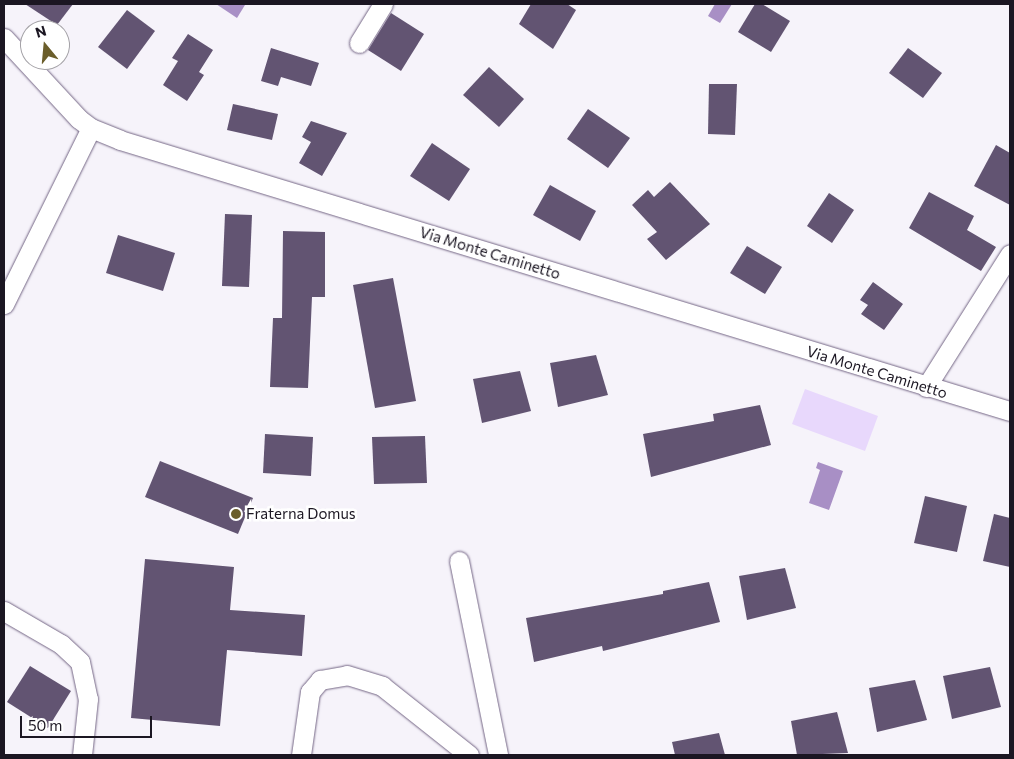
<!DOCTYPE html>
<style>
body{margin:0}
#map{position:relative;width:1014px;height:759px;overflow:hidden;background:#f6f3fa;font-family:Commissioner,sans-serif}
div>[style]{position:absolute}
.green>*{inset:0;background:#e8d8fc}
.water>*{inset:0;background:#a88fc5}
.building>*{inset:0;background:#625472}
.roads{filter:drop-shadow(0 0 1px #746685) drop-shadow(0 0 1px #746685)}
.minor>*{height:19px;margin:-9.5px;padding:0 9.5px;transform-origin:9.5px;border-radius:9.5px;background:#fff}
.dots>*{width:14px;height:14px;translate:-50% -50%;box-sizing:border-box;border:2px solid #fff;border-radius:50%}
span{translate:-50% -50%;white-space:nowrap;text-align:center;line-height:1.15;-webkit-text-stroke:5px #fff;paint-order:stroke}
.street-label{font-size:15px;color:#1b1622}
.poi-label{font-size:15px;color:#1b1622}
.left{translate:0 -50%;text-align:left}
.frame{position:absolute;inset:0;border:5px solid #1b1622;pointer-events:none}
.north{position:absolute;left:20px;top:20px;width:50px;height:50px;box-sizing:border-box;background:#fff;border:1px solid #a4a2a7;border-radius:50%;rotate:343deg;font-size:14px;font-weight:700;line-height:20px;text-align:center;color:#1b1622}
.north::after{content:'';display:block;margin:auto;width:18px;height:22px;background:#6b5e2b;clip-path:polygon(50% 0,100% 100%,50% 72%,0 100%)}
.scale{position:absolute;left:20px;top:716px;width:132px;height:22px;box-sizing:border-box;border:2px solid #1b1622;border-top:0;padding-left:6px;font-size:15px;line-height:18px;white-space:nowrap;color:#1b1622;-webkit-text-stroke:4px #fff;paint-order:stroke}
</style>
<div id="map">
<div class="green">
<div style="clip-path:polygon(805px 389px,878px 416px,865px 451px,792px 424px)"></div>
</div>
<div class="water">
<div style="clip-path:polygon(216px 4px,243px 4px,245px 5px,237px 18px)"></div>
<div style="clip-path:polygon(715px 4px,732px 4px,720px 23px,708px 16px)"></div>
<div style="clip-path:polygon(818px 462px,843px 471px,829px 510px,809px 503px,820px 470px,816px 468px)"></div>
</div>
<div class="building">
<div style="clip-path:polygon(25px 4px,73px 4px,57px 25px)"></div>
<div style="clip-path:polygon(531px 4px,567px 4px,576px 10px,553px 49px,519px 24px)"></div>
<div style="clip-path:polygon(755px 4px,762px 4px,790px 21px,771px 52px,738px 32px)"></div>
<div style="clip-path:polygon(127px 10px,155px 31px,127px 69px,98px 47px)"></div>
<div style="clip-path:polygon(391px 13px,424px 34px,401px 71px,368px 50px)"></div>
<div style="clip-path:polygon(188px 34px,213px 50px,199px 72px,204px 75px,187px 101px,163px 85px,178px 61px,172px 58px)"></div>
<div style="clip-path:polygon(271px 48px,319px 63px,311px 86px,281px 77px,278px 86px,261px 81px)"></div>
<div style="clip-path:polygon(908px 48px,942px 73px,923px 98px,889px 73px)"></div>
<div style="clip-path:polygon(489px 67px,524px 99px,499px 127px,463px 95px)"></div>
<div style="clip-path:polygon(709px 84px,737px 84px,735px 135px,708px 134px)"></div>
<div style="clip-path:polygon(233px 104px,278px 114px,272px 140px,227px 130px)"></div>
<div style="clip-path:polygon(588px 109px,630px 138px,608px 168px,567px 139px)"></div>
<div style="clip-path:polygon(311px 121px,347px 133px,322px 176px,299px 163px,311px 142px,302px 137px)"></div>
<div style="clip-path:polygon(432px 143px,470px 169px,449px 201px,410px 176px)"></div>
<div style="clip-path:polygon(996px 145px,1010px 153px,1010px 205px,974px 186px)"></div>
<div style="clip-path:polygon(670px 182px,710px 224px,666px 260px,647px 239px,657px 232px,632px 205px,648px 190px,654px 197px)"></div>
<div style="clip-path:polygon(550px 185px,596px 211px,580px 241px,533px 215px)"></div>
<div style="clip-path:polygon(929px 192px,974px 216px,967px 230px,996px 247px,981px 271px,909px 228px)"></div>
<div style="clip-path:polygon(829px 193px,854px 210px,832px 243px,807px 226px)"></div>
<div style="clip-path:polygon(225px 214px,252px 215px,249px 287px,222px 286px)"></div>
<div style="clip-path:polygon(283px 231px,325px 232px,325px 297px,312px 297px,308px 388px,270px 387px,273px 318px,282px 318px)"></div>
<div style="clip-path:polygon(118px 235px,175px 253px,163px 291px,106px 273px)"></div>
<div style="clip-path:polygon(747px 246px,782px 267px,765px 294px,730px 273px)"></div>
<div style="clip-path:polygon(393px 278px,416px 401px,375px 408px,353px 285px)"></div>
<div style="clip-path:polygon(873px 282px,903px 304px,884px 330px,861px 314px,868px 305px,860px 300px)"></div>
<div style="clip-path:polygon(596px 355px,608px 395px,558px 407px,550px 363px)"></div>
<div style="clip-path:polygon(520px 371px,531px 411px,482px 423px,473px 379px)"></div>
<div style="clip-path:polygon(760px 405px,771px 445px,651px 477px,643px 434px,714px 421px,713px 414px)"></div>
<div style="clip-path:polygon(265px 434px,313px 437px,311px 476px,263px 473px)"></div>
<div style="clip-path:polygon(425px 436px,427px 483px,374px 484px,372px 437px)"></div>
<div style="clip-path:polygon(160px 461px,253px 498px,238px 534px,145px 497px)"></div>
<div style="clip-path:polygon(925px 496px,967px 506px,957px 552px,914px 543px)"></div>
<div style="clip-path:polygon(994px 514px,1010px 518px,1010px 567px,983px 561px)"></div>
<div style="clip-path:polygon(145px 559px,234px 567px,230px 610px,305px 615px,302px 656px,227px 650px,220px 726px,131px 718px)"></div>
<div style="clip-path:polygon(785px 568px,796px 608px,747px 620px,739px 576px)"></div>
<div style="clip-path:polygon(709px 582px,720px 622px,603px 651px,602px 646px,534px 662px,526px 618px,663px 594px,663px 591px)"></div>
<div style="clip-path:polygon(30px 666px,71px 691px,48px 728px,7px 702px)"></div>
<div style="clip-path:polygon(990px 667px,1001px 707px,952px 719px,943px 676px)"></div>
<div style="clip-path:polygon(915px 680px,927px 720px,877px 732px,869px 688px)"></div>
<div style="clip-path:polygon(837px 712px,848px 753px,797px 755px,791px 721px)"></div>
<div style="clip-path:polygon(719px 733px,725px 755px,675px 755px,672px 742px)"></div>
</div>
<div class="roads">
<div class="minor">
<div style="left:4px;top:38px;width:110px;rotate:47.2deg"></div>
<div style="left:79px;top:119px;width:15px;rotate:37deg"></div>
<div style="left:91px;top:128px;width:31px;rotate:22deg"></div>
<div style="left:120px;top:140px;width:930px;rotate:16.94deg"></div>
<div style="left:359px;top:43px;width:46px;rotate:-58.4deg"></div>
<div style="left:4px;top:304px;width:196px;rotate:-63.7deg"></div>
<div style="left:926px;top:387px;width:157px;rotate:-57.7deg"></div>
<div style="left:459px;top:561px;width:198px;rotate:78.6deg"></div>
<div style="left:4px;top:611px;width:66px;rotate:30.1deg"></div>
<div style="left:61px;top:644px;width:26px;rotate:43deg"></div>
<div style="left:80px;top:662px;width:38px;rotate:78deg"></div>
<div style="left:88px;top:699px;width:56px;rotate:96.1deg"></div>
<div style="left:301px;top:755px;width:64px;rotate:-81.9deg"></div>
<div style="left:310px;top:692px;width:16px;rotate:-50deg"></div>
<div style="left:320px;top:680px;width:27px;rotate:-10deg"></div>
<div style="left:347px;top:675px;width:37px;rotate:17deg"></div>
<div style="left:382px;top:686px;width:111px;rotate:38.4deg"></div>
</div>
</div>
<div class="dots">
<div style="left:236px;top:514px;background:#6b5e2b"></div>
</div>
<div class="street-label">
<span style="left:490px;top:253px;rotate:17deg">Via Monte Caminetto</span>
<span style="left:877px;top:372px;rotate:17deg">Via Monte Caminetto</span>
</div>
<div class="poi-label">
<span class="left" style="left:246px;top:514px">Fraterna Domus</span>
</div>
<div class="frame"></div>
<div class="north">N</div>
<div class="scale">50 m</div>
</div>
